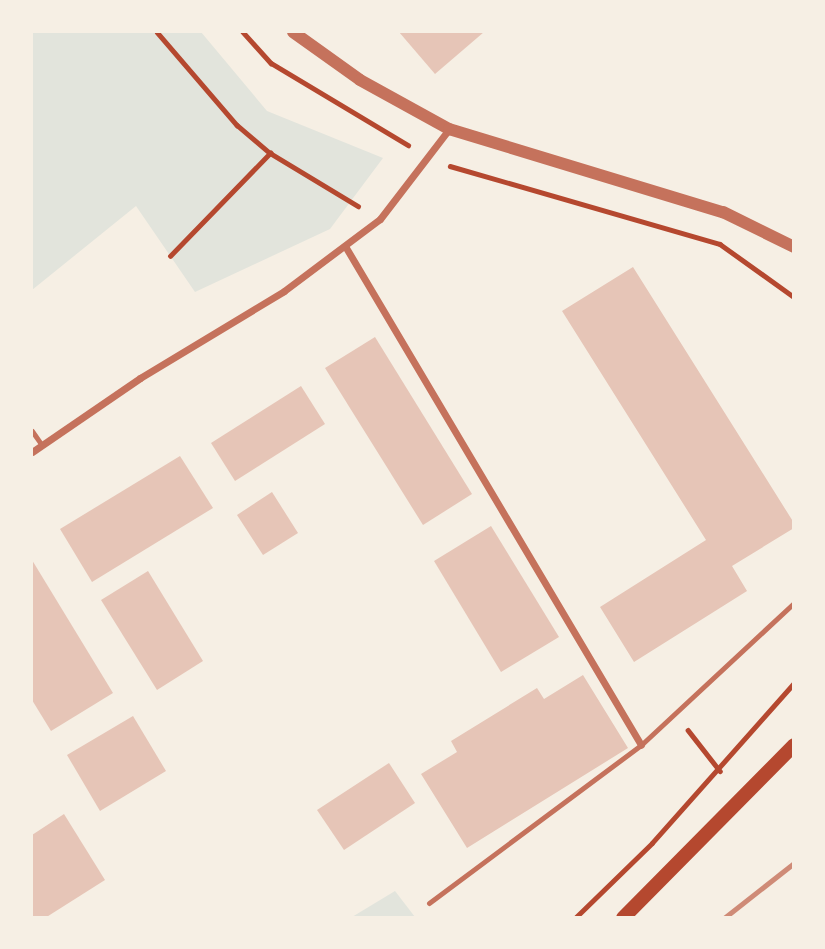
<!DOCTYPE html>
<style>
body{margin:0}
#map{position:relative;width:825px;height:949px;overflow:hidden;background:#f6efe4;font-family:Manrope,sans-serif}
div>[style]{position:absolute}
.green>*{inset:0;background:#e2e4dc}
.building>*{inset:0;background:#e6c5b7}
.path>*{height:4.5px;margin:-2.25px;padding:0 2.25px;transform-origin:2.25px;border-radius:2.25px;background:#b5482f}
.service>*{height:5px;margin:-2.5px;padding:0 2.5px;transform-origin:2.5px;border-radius:2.5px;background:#c5725c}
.minor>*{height:7px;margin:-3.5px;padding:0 3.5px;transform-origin:3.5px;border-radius:3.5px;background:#c5725c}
.tertiary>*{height:12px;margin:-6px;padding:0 6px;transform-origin:6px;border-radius:6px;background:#c5725c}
.secondary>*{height:14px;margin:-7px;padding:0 7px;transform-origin:7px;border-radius:7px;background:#b5482f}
.rail>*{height:5px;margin:-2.5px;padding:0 2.5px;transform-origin:2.5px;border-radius:2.5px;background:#cf8b77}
span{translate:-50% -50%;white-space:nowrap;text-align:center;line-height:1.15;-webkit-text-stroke:7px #f6efe4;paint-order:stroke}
.frame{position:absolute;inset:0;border:33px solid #f6efe4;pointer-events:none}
</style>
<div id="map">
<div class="green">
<div style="clip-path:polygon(32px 32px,201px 32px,267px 111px,383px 158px,330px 229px,195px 292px,136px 206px,32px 290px)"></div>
<div style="clip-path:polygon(395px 891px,415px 917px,352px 917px)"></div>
</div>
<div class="building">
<div style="clip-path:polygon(399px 32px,484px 32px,435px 74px)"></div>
<div style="clip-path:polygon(633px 267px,794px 523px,794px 528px,732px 566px,747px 591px,634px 662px,600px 607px,706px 540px,562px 311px)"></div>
<div style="clip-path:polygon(375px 337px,472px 494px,423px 525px,325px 368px)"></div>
<div style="clip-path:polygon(301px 386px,325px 424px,235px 481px,211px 443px)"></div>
<div style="clip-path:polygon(180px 456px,213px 508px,92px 582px,60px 529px)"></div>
<div style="clip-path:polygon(272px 492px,298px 533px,263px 555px,237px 515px)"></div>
<div style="clip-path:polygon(491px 526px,559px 637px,501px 672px,434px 561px)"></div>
<div style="clip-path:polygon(32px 560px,113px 693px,51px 731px,32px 700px)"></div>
<div style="clip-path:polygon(148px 571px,203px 661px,157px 690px,101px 600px)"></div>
<div style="clip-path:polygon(583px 675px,628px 748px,467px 848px,421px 774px,457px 752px,451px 741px,537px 688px,544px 699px)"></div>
<div style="clip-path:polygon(133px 716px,166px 771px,100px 811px,67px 755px)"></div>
<div style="clip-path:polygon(389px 763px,415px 803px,344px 850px,317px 810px)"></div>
<div style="clip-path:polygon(64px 814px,105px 880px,45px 918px,32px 918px,32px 835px)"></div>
</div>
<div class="path">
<div style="left:157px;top:32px;width:123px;rotate:49.3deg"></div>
<div style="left:237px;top:125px;width:43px;rotate:40.3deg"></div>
<div style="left:270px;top:153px;width:103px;rotate:31.1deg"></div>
<div style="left:243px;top:32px;width:42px;rotate:47.9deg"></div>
<div style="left:271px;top:63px;width:160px;rotate:30.9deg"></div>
<div style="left:450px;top:166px;width:281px;rotate:16.1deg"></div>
<div style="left:720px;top:244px;width:91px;rotate:35.6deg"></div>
<div style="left:170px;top:256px;width:144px;rotate:-45.8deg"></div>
<div style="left:688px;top:730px;width:52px;rotate:52deg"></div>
<div style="left:575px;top:918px;width:107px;rotate:-44.2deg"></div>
<div style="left:652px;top:843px;width:214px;rotate:-48.4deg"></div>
</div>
<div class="service">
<div style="left:32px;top:431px;width:16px;rotate:55deg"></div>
<div style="left:429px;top:903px;width:264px;rotate:-36.7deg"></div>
<div style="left:641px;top:745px;width:209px;rotate:-42.9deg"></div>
</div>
<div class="minor">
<div style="left:345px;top:246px;width:580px;rotate:59.32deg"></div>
<div style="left:32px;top:452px;width:131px;rotate:-34.4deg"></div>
<div style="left:140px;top:378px;width:168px;rotate:-31.1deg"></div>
<div style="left:284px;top:291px;width:120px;rotate:-36.9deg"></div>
<div style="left:380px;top:219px;width:113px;rotate:-52.5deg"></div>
</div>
<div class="tertiary">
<div style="left:293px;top:32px;width:82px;rotate:35.6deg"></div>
<div style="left:360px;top:80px;width:102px;rotate:28.8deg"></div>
<div style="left:449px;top:129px;width:286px;rotate:16.9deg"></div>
<div style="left:723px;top:212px;width:79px;rotate:26.2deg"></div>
</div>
<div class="secondary">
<div style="left:623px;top:918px;width:243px;rotate:-45.3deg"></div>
</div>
<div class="rail">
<div style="left:724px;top:918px;width:89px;rotate:-38.2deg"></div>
</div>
<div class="frame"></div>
</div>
